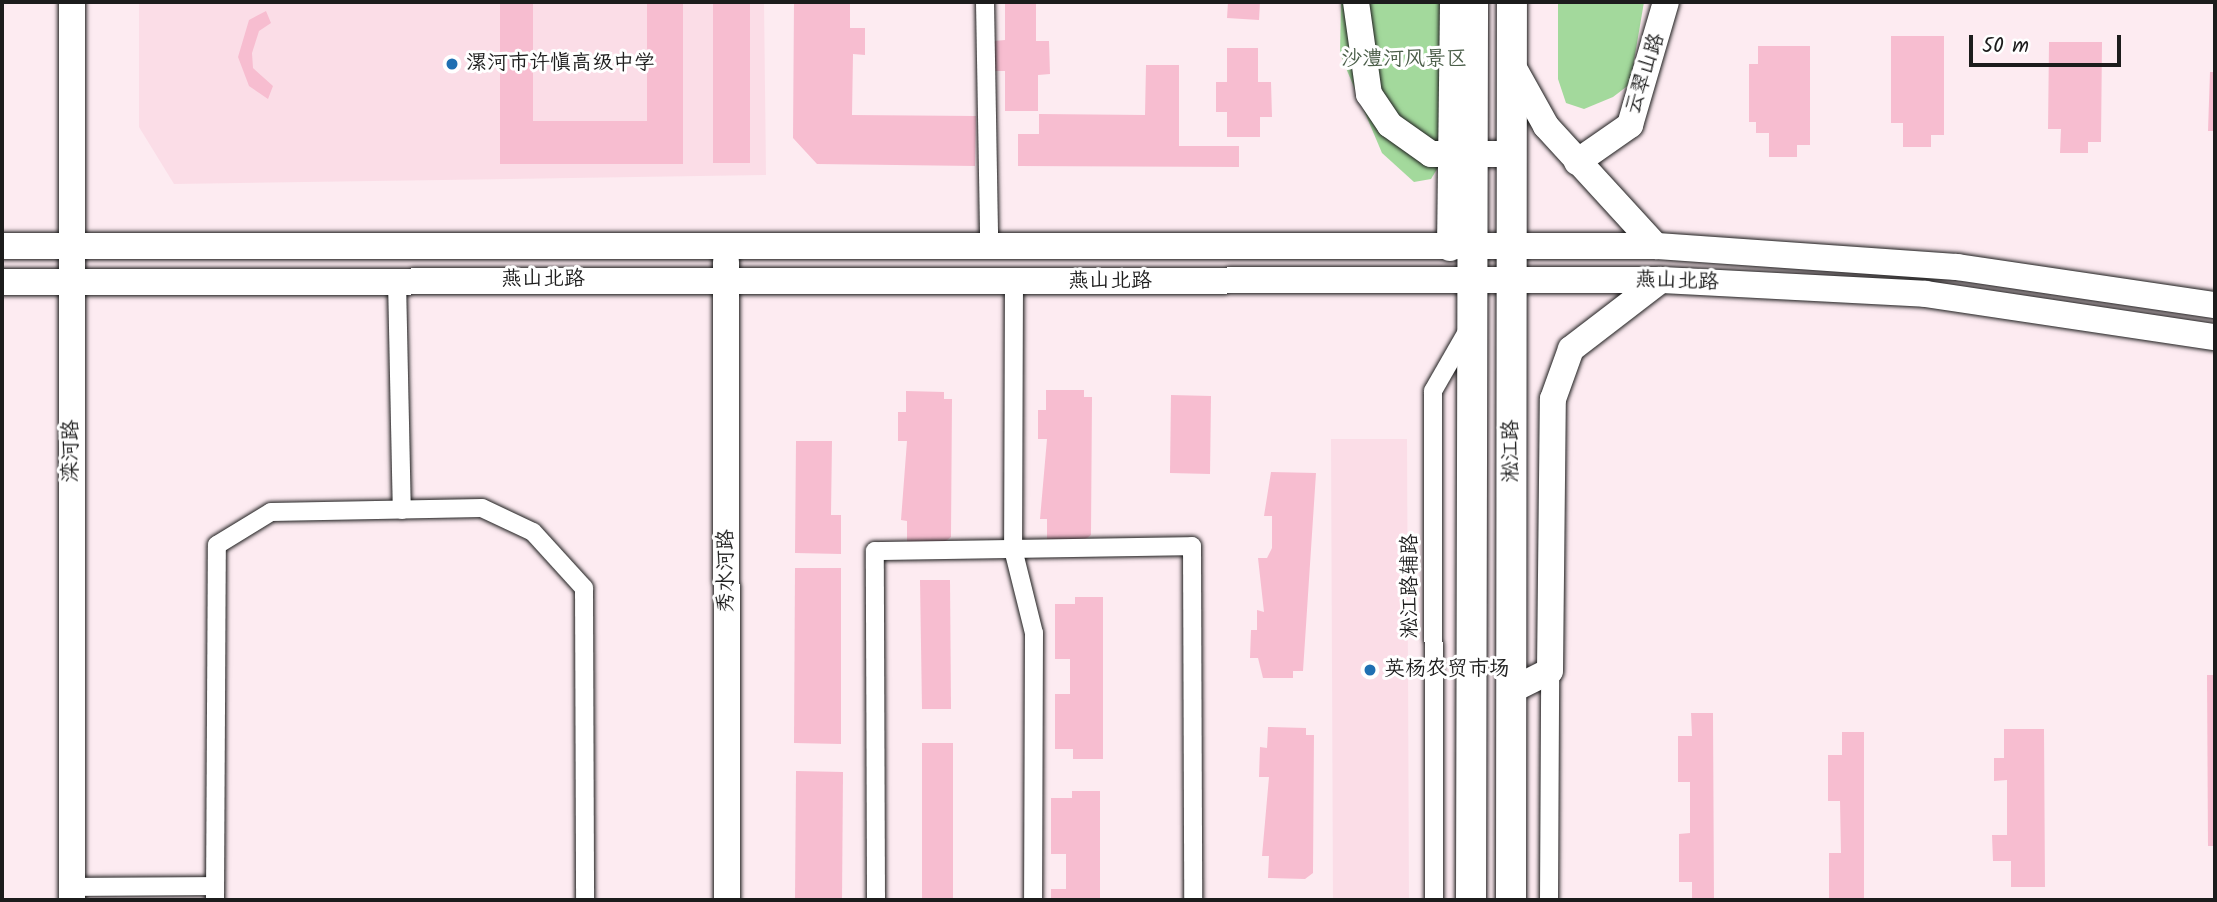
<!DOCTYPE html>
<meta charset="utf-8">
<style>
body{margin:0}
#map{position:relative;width:2217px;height:902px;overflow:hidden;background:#fdebf1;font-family:Kalam,"LXGW WenKai TC",sans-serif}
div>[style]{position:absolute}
.built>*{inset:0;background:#fbdde7}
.green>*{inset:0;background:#a3d99c}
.building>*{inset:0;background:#f7bdd0}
.roads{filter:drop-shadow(0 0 2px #1c1c1c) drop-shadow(0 0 2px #1c1c1c)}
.street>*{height:18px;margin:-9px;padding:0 9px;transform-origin:9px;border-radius:9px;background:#fff}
.secondary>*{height:26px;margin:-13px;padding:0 13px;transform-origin:13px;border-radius:13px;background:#fff}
.primary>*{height:30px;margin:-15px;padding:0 15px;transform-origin:15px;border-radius:15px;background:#fff}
.dots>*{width:19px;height:19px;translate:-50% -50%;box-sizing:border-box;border:4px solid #fff;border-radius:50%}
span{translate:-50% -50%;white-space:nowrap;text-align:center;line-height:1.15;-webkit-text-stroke:6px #fff;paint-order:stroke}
.park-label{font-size:21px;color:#4b5e49}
.poi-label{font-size:21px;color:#1c1c1c}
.left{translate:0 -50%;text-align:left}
.street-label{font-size:21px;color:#1c1c1c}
.frame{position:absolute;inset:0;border:4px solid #1c1c1c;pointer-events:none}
.scale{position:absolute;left:1969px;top:35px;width:152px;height:32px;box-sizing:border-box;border:4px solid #1c1c1c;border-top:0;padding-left:9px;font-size:21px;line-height:24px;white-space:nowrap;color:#1c1c1c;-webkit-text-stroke:5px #fff;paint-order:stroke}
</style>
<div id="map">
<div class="built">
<div style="clip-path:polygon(139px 2px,764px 2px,766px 175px,174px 184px,139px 127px)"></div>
<div style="clip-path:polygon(1331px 439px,1407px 439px,1409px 900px,1333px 900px)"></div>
</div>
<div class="green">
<div style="clip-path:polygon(1341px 2px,1460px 2px,1462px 128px,1431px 179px,1414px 182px,1382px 153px,1340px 54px)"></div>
<div style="clip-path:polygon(1558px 2px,1644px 2px,1630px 84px,1613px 97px,1584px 109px,1566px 103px,1558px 79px)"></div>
</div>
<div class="building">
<div style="clip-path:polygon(500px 2px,533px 2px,533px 121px,647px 121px,647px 2px,683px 2px,683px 164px,500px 164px)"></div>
<div style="clip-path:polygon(713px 2px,750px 2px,750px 163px,713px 163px)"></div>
<div style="clip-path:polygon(794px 2px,850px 2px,850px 28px,865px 28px,865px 55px,853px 54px,852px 115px,976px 116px,975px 166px,817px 164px,793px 138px)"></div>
<div style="clip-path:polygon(1005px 2px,1036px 2px,1036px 41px,1049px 41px,1050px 74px,1038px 75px,1038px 111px,1005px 111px,1005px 71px,994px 71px,994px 41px,1005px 40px)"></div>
<div style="clip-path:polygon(1228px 2px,1260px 2px,1259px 20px,1227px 18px)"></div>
<div style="clip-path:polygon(266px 11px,271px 23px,259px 31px,252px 53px,253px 68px,273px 86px,268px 99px,249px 86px,238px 57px,249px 20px)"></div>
<div style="clip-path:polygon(1891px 36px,1944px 36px,1944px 135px,1931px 135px,1931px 147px,1903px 147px,1903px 123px,1891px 123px)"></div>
<div style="clip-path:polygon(2049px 42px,2102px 42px,2101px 142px,2088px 142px,2088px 153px,2060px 153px,2061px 129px,2048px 129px)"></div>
<div style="clip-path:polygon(1758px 46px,1810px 46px,1810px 145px,1797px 145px,1797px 157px,1769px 157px,1769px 133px,1756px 133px,1756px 122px,1749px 122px,1749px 64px,1758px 64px)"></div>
<div style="clip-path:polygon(1227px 48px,1258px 48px,1258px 82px,1271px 82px,1272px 117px,1260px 117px,1260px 137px,1227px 137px,1227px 112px,1216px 112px,1216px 82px,1227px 82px)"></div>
<div style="clip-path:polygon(1146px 65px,1179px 65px,1179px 146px,1239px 146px,1239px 167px,1018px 166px,1018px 134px,1039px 134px,1039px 114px,1145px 115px)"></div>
<div style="clip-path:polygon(2210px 72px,2215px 72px,2215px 131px,2208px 131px)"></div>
<div style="clip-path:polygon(1046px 390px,1084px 390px,1084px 397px,1092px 397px,1091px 535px,1083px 541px,1047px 541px,1047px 519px,1040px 519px,1047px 439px,1038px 439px,1038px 410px,1046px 410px)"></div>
<div style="clip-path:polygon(906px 391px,944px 392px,944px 399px,952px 399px,951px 537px,943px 543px,907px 543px,907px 521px,901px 520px,907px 441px,898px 441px,898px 412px,906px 412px)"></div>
<div style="clip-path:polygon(1171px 395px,1211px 396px,1210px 474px,1170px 473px)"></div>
<div style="clip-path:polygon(796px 441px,832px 441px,831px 515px,841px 515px,841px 554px,795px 553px)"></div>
<div style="clip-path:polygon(1271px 472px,1316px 473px,1303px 671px,1293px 671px,1293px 678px,1263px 678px,1258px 658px,1250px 658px,1251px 630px,1257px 630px,1257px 610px,1264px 612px,1258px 558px,1267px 558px,1272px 548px,1272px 516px,1264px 516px)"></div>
<div style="clip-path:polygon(795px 568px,841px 568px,841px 744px,794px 743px)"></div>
<div style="clip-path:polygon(920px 580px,950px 580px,951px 709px,922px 709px)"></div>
<div style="clip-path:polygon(1075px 597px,1103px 597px,1103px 759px,1073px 759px,1073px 749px,1055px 749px,1055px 694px,1070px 694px,1070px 659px,1055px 659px,1055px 604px,1075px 604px)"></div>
<div style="clip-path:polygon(2207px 675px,2215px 675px,2215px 846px,2208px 846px)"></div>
<div style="clip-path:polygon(1691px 713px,1713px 713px,1714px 900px,1692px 900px,1692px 882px,1679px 882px,1679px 834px,1690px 833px,1690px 782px,1678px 782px,1678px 736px,1692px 736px)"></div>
<div style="clip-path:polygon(1268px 727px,1306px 728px,1306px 735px,1314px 735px,1313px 873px,1305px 879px,1268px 878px,1269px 856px,1262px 856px,1269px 777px,1259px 777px,1260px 747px,1267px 748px)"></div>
<div style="clip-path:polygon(2004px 729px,2044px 729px,2045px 887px,2011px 887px,2011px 861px,1993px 861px,1992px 835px,2007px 835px,2007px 780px,1994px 781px,1994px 758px,2004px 758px)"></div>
<div style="clip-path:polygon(1842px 732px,1864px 732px,1864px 900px,1829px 900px,1829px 853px,1841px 853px,1840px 801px,1828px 801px,1828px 755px,1842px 755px)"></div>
<div style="clip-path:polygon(922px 743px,953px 743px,953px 900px,922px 900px)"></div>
<div style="clip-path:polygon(796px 771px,843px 772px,842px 900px,795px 900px)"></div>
<div style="clip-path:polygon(1072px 791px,1100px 791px,1100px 900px,1051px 900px,1051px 889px,1066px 889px,1066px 854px,1051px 854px,1051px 798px,1072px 798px)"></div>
</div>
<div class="roads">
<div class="street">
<div style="left:985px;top:2px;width:241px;rotate:89deg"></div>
<div style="left:397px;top:280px;width:230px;rotate:88.8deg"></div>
<div style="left:1014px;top:282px;width:267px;rotate:90.2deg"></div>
<div style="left:1013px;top:549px;width:87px;rotate:76deg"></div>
<div style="left:1034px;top:633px;width:267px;rotate:90.2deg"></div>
<div style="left:72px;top:887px;width:143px;rotate:-0.4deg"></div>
<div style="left:215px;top:900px;width:355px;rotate:-89.7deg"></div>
<div style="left:217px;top:545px;width:63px;rotate:-31.4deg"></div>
<div style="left:271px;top:512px;width:211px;rotate:-1.1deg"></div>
<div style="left:482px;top:508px;width:56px;rotate:25.2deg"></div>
<div style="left:533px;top:532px;width:76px;rotate:47.7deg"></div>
<div style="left:584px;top:588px;width:312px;rotate:89.8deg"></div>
<div style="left:876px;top:900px;width:349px;rotate:-90.2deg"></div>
<div style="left:875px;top:551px;width:317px;rotate:-0.9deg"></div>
<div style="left:1192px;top:546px;width:354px;rotate:89.8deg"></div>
<div style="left:1434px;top:900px;width:509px;rotate:-90.11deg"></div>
<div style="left:1433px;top:391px;width:70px;rotate:-60.2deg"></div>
<div style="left:1549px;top:900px;width:229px;rotate:-89.7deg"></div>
</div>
<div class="secondary">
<div style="left:72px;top:2px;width:898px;rotate:90deg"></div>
<div style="left:1356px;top:2px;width:93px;rotate:82deg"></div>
<div style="left:1369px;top:94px;width:37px;rotate:56deg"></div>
<div style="left:1390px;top:125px;width:50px;rotate:35.3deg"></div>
<div style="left:1431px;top:154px;width:80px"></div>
<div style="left:1511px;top:63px;width:72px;rotate:60.9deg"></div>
<div style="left:1546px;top:126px;width:163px;rotate:47.5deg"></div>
<div style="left:1577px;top:162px;width:65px;rotate:-34.9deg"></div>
<div style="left:1630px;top:125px;width:128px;rotate:-73.7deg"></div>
<div style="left:2px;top:246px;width:1654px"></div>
<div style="left:1656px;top:246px;width:302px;rotate:4deg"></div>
<div style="left:1957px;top:267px;width:261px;rotate:8.4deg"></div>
<div style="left:1450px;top:248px;width:246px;rotate:-89.3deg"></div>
<div style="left:726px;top:262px;width:638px;rotate:89.91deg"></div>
<div style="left:2px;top:282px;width:1659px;rotate:-0.07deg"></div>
<div style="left:1661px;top:280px;width:265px;rotate:3deg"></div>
<div style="left:1926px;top:294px;width:292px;rotate:8.5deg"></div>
<div style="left:1512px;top:690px;width:42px;rotate:-26.6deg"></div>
<div style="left:1550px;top:671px;width:272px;rotate:-89.4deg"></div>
<div style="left:1553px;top:399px;width:53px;rotate:-70.2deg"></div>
<div style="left:1571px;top:349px;width:113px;rotate:-37.5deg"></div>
</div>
<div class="primary">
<div style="left:1471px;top:900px;width:898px;rotate:-89.87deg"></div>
<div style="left:1511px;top:900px;width:898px;rotate:-89.94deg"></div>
</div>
</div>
<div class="dots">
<div style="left:452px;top:64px;background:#1f6fb2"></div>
<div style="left:1370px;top:670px;background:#1f6fb2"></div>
</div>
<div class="park-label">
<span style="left:1404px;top:60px">沙澧河风景区</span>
</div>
<div class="poi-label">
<span class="left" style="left:466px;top:64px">漯河市许慎高级中学</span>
<span class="left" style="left:1384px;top:670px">英杨农贸市场</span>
</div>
<div class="street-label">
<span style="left:1646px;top:74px;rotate:-72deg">云翠山路</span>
<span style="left:543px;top:280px">燕山北路</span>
<span style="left:1110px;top:282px">燕山北路</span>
<span style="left:1677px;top:282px;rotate:2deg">燕山北路</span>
<span style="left:72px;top:451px;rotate:-90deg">滦河路</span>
<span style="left:1512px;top:451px;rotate:-90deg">淞江路</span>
<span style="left:727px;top:571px;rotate:-90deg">秀水河路</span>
<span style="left:1411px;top:586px;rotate:-90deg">淞江路辅路</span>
</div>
<div class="frame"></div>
<div class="scale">50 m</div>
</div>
